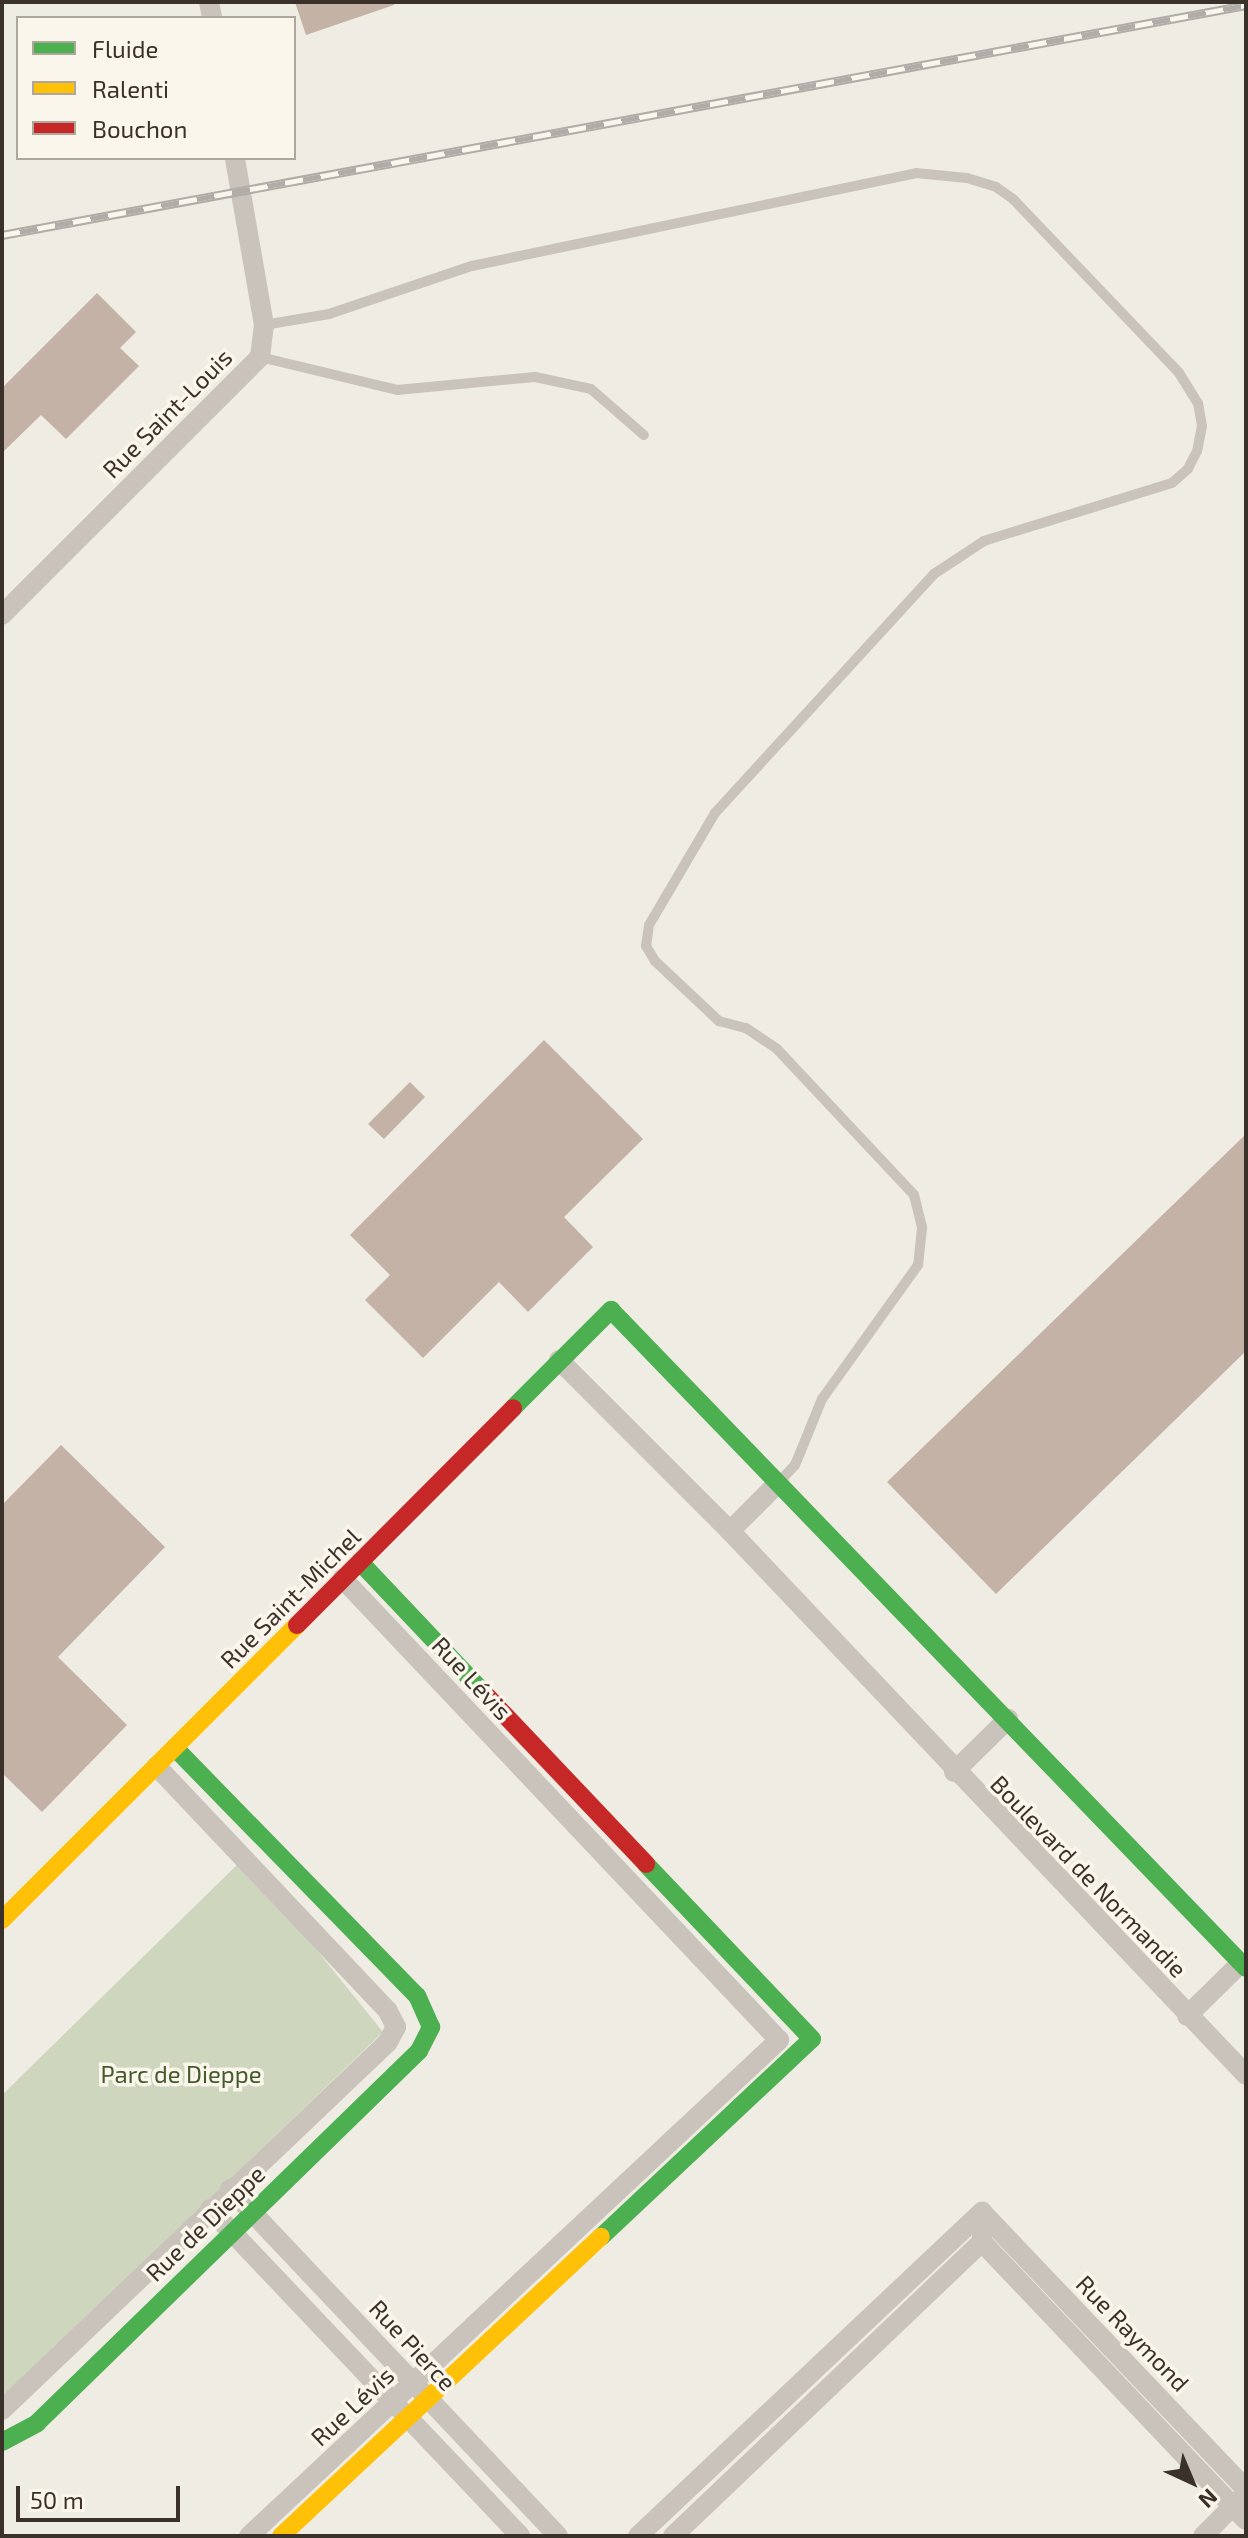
<!DOCTYPE html>
<meta charset="utf-8">
<style>
body{margin:0}
#map{position:relative;width:1248px;height:2538px;overflow:hidden;background:#efece4;font-family:"Exo 2",sans-serif}
div>[style]{position:absolute}
.green>*{inset:0;background:#ced6be}
.building>*{inset:0;background:#c3b2a5}
.lane>*{height:10px;margin:-5px;padding:0 5px;transform-origin:5px;border-radius:5px;background:#c9c3bc}
.street>*{height:20px;margin:-10px;padding:0 10px;transform-origin:10px;border-radius:10px;background:#c9c3bc}
.fast>*{height:18px;margin:-9px;padding:0 9px;transform-origin:9px;border-radius:9px;background:#4caf50}
.slow>*{height:18px;margin:-9px;padding:0 9px;transform-origin:9px;border-radius:9px;background:#ffc107}
.jam>*{height:18px;margin:-9px;padding:0 9px;transform-origin:9px;border-radius:9px;background:#c62828}
.rail>*{height:9px;margin-top:-4.5px;transform-origin:0;background:repeating-linear-gradient(90deg,#fbf6ec 0 18px,#b0aca7 0 36px);box-sizing:border-box;border-block:2px solid #b0aca7}
span{translate:-50% -50%;white-space:nowrap;text-align:center;line-height:1.15;-webkit-text-stroke:7px #fbf6ec;paint-order:stroke}
.street-label{font-size:24px;color:#3a312a}
.park-label{font-size:24px;color:#445a2d}
.frame{position:absolute;inset:0;border:4px solid #3a312a;pointer-events:none}
.legend{position:absolute;left:16px;top:16px;width:280px;height:144px;box-sizing:border-box;background:#fbf6ec;border:2px solid #aea79e;margin:0;padding:10px 14px;list-style:none;font-size:24px;color:#3a312a}
.legend li{display:flex;align-items:center;gap:16px;height:40px}
.legend b{width:40px;border:2px solid #aea79e}
.north{position:absolute;left:1152px;top:2442px;width:80px;height:80px;-webkit-text-stroke:6px #fbf6ec;paint-order:stroke;rotate:136deg;font-size:22px;font-weight:700;line-height:32px;text-align:center;color:#3a312a}
.north::after{content:'';display:block;margin:auto;width:28px;height:36px;background:#3a312a;clip-path:polygon(50% 0,100% 100%,50% 72%,0 100%)}
.scale{position:absolute;left:16px;top:2486px;width:164px;height:36px;box-sizing:border-box;border:4px solid #3a312a;border-top:0;padding-left:10px;font-size:24px;line-height:28px;white-space:nowrap;color:#3a312a;-webkit-text-stroke:6px #fbf6ec;paint-order:stroke}
</style>
<div id="map">
<div class="green">
<div style="clip-path:polygon(243px 1859px,383px 2032px,201px 2207px,2px 2412px,2px 2095px)"></div>
</div>
<div class="building">
<div style="clip-path:polygon(295px 2px,393px 2px,394px 5px,306px 35px)"></div>
<div style="clip-path:polygon(97px 293px,136px 332px,120px 348px,139px 366px,66px 439px,41px 415px,2px 453px,2px 388px)"></div>
<div style="clip-path:polygon(544px 1040px,643px 1139px,564px 1217px,593px 1247px,528px 1312px,499px 1282px,423px 1358px,365px 1300px,390px 1275px,350px 1235px)"></div>
<div style="clip-path:polygon(410px 1082px,425px 1097px,384px 1139px,368px 1124px)"></div>
<div style="clip-path:polygon(1246px 1134px,1246px 1351px,996px 1594px,887px 1482px)"></div>
<div style="clip-path:polygon(61px 1445px,165px 1547px,58px 1657px,127px 1725px,42px 1812px,2px 1773px,2px 1505px)"></div>
</div>
<div class="lane">
<div style="left:264px;top:325px;width:66px;rotate:-9.6deg"></div>
<div style="left:329px;top:314px;width:151px;rotate:-18.6deg"></div>
<div style="left:472px;top:266px;width:454px;rotate:-11.8deg"></div>
<div style="left:916px;top:173px;width:51px;rotate:5.6deg"></div>
<div style="left:967px;top:178px;width:30px;rotate:17deg"></div>
<div style="left:996px;top:187px;width:21px;rotate:35deg"></div>
<div style="left:1013px;top:199px;width:240px;rotate:46.3deg"></div>
<div style="left:1179px;top:373px;width:36px;rotate:58deg"></div>
<div style="left:1198px;top:403px;width:23px;rotate:80deg"></div>
<div style="left:1202px;top:426px;width:25px;rotate:101deg"></div>
<div style="left:1197px;top:451px;width:20px;rotate:117deg"></div>
<div style="left:1188px;top:469px;width:21px;rotate:139deg"></div>
<div style="left:1172px;top:483px;width:197px;rotate:162.9deg"></div>
<div style="left:984px;top:541px;width:60px;rotate:146.6deg"></div>
<div style="left:934px;top:574px;width:324px;rotate:132.5deg"></div>
<div style="left:715px;top:813px;width:130px;rotate:120.5deg"></div>
<div style="left:649px;top:925px;width:21px;rotate:98deg"></div>
<div style="left:646px;top:946px;width:17px;rotate:59deg"></div>
<div style="left:655px;top:961px;width:88px;rotate:43.2deg"></div>
<div style="left:719px;top:1021px;width:28px;rotate:15deg"></div>
<div style="left:746px;top:1028px;width:37px;rotate:34deg"></div>
<div style="left:777px;top:1049px;width:200px;rotate:46.8deg"></div>
<div style="left:914px;top:1195px;width:34px;rotate:76deg"></div>
<div style="left:922px;top:1228px;width:37px;rotate:96deg"></div>
<div style="left:918px;top:1265px;width:165px;rotate:125.6deg"></div>
<div style="left:822px;top:1399px;width:71px;rotate:112.2deg"></div>
<div style="left:795px;top:1465px;width:23px;rotate:133deg"></div>
<div style="left:260px;top:357px;width:141px;rotate:13.5deg"></div>
<div style="left:397px;top:390px;width:139px;rotate:-5.4deg"></div>
<div style="left:535px;top:377px;width:57px;rotate:12.1deg"></div>
<div style="left:591px;top:389px;width:70px;rotate:41deg"></div>
</div>
<div class="street">
<div style="left:209px;top:2px;width:16px;rotate:79deg"></div>
<div style="left:2px;top:615px;width:365px;rotate:-45deg"></div>
<div style="left:260px;top:357px;width:32px;rotate:-83deg"></div>
<div style="left:264px;top:325px;width:169px;rotate:-99.9deg"></div>
<div style="left:559px;top:1360px;width:242px;rotate:45deg"></div>
<div style="left:730px;top:1531px;width:750px;rotate:46.51deg"></div>
<div style="left:730px;top:1531px;width:69px;rotate:-45deg"></div>
<div style="left:954px;top:1772px;width:76px;rotate:-44.5deg"></div>
<div style="left:1187px;top:2016px;width:76px;rotate:-44.5deg"></div>
<div style="left:230px;top:2189px;width:477px;rotate:46.6deg"></div>
<div style="left:210px;top:2209px;width:451px;rotate:46.5deg"></div>
<div style="left:982px;top:2212px;width:383px;rotate:46.4deg"></div>
<div style="left:982px;top:2232px;width:10px;rotate:90deg"></div>
<div style="left:982px;top:2242px;width:383px;rotate:46.5deg"></div>
<div style="left:2px;top:2410px;width:533px;rotate:-43.63deg"></div>
<div style="left:388px;top:2042px;width:17px;rotate:-62deg"></div>
<div style="left:396px;top:2027px;width:18px;rotate:-117deg"></div>
<div style="left:388px;top:2011px;width:337px;rotate:-133.4deg"></div>
<div style="left:249px;top:2536px;width:726px;rotate:-43.1deg"></div>
<div style="left:779px;top:2040px;width:635px;rotate:-133.4deg"></div>
<div style="left:638px;top:2536px;width:473px;rotate:-43.3deg"></div>
<div style="left:673px;top:2536px;width:427px;rotate:-43.6deg"></div>
<div style="left:1203px;top:2536px;width:52px;rotate:-45deg"></div>
</div>
<div class="fast">
<div style="left:513px;top:1408px;width:139px;rotate:-45deg"></div>
<div style="left:611px;top:1310px;width:914px;rotate:46.02deg"></div>
<div style="left:360px;top:1562px;width:179px;rotate:46.6deg"></div>
<div style="left:601px;top:2237px;width:289px;rotate:-43.2deg"></div>
<div style="left:812px;top:2039px;width:241px;rotate:-133.5deg"></div>
<div style="left:2px;top:2442px;width:40px;rotate:-28deg"></div>
<div style="left:37px;top:2423px;width:533px;rotate:-44.24deg"></div>
<div style="left:419px;top:2051px;width:27px;rotate:-63deg"></div>
<div style="left:431px;top:2027px;width:34px;rotate:-114deg"></div>
<div style="left:417px;top:1996px;width:347px;rotate:-134.3deg"></div>
</div>
<div class="slow">
<div style="left:2px;top:1920px;width:417px;rotate:-45deg"></div>
<div style="left:281px;top:2536px;width:438px;rotate:-43.1deg"></div>
</div>
<div class="jam">
<div style="left:297px;top:1625px;width:306px;rotate:-45.1deg"></div>
<div style="left:483px;top:1692px;width:237px;rotate:46.5deg"></div>
</div>
<div class="rail">
<div style="left:2px;top:235px;width:1265px;rotate:-10.47deg"></div>
</div>
<div class="street-label">
<span style="left:167px;top:413px;rotate:-45deg">Rue Saint-Louis</span>
<span style="left:290px;top:1598px;rotate:-45deg">Rue Saint-Michel</span>
<span style="left:472px;top:1678px;rotate:47deg">Rue Lévis</span>
<span style="left:1089px;top:1876px;rotate:46deg">Boulevard de Normandie</span>
<span style="left:205px;top:2223px;rotate:-44deg">Rue de Dieppe</span>
<span style="left:1133px;top:2333px;rotate:46deg">Rue Raymond</span>
<span style="left:413px;top:2345px;rotate:47deg">Rue Pierce</span>
<span style="left:352px;top:2406px;rotate:-43deg">Rue Lévis</span>
</div>
<div class="park-label">
<span style="left:181px;top:2074px">Parc de Dieppe</span>
</div>
<div class="frame"></div>
<ul class="legend">
<li><b style="height:10px;background:#4caf50"></b>Fluide</li>
<li><b style="height:10px;background:#ffc107"></b>Ralenti</li>
<li><b style="height:10px;background:#c62828"></b>Bouchon</li>
</ul>
<div class="north">N</div>
<div class="scale">50 m</div>
</div>
